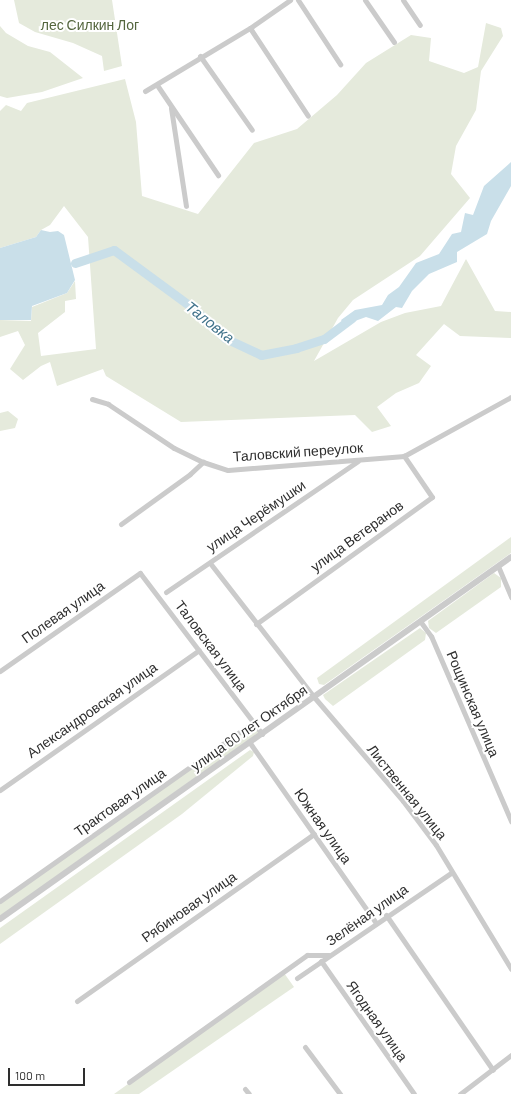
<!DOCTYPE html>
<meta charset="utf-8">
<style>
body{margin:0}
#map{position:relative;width:511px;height:1094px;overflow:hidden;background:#fff;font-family:Barlow,sans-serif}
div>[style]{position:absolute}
.green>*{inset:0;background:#e5eadc}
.water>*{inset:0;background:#c9dfe9}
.river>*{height:9px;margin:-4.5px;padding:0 4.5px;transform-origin:4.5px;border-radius:4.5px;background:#c9dfe9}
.minor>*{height:5px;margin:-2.5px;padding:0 2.5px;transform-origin:2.5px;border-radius:2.5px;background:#cbcbcb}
.tertiary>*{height:6px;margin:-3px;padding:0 3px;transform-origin:3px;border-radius:3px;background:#cbcbcb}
span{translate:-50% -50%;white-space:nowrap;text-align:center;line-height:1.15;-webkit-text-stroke:4px #fff;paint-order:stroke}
.park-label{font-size:14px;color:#54663e}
.street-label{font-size:14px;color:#2e2e2e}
.water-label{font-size:15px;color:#41738b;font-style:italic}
.scale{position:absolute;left:8px;top:1068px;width:77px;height:18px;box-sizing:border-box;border:2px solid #2e2e2e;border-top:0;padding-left:5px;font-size:12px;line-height:14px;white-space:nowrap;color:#2e2e2e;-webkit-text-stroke:3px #fff;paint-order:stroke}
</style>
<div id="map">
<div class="green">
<div style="clip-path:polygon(14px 0,112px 0,122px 66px,104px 71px,102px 56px,73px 43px,35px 32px,19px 23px)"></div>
<div style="clip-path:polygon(486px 23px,501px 28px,503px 36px,481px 71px,476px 110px,456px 146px,451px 174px,470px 198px,420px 256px,353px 300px,338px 318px,314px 361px,381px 322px,405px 313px,441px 306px,466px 259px,495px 311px,511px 312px,511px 338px,460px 336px,444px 324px,416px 355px,431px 366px,419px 383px,396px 393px,377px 407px,391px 426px,372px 432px,355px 415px,181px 422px,106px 376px,103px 369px,57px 386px,50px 362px,41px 366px,23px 380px,10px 369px,25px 345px,18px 331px,0 337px,0 320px,31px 321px,32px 307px,67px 293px,75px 281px,76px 299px,65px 301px,65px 312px,38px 333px,41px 356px,96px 349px,88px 237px,64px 206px,50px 225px,41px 230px,36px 237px,0 248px,0 111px,6px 105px,21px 111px,27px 103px,125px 79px,136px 122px,142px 196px,198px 214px,254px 143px,297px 129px,337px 95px,366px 63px,411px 35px,431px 38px,429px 61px,464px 73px,478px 67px)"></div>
<div style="clip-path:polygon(0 26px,6px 33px,28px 46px,50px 52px,83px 78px,42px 92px,7px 98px,0 96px)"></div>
<div style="clip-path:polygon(8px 411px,18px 419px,15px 428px,0 431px,0 413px)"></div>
<div style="clip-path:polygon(511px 537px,511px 553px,324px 685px,319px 684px,317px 678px)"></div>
<div style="clip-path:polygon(494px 573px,501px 578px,501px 587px,436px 633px,429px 628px,428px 621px)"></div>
<div style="clip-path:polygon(420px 628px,426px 633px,425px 640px,333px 706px,325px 699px,323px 695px)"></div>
<div style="clip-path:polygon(254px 725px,259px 728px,258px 733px,0 916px,0 903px)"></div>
<div style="clip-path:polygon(250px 750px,254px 752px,253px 756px,182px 814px,0 944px,0 928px)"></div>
<div style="clip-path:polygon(284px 973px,294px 987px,139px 1094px,114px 1094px)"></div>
</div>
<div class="water">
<div style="clip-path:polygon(511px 162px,511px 186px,491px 221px,487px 234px,457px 252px,457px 262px,429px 274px,412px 291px,402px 308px,396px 307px,378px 321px,366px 317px,344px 325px,341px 320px,355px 310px,382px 305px,388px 295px,399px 287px,416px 263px,439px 254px,452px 234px,461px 232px,465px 213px,473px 215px,484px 186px)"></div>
<div style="clip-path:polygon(41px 230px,50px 232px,58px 231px,64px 235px,75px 280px,67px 293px,32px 306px,31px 320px,0 320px,0 248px,36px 237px)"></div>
</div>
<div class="river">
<div style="left:75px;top:263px;width:41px;rotate:-18.4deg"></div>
<div style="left:114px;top:250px;width:98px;rotate:36.3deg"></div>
<div style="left:193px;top:308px;width:44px;rotate:43.2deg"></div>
<div style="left:225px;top:338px;width:40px;rotate:25deg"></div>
<div style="left:261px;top:355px;width:36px;rotate:-11deg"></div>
<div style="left:296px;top:348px;width:29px;rotate:-18deg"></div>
<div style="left:324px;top:339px;width:35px;rotate:-37deg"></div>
</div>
<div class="minor">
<div style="left:298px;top:0;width:77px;rotate:56.7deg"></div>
<div style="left:365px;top:0;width:51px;rotate:55.4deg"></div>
<div style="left:403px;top:0;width:30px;rotate:56deg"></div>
<div style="left:250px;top:28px;width:105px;rotate:56.6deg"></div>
<div style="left:200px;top:56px;width:90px;rotate:54.9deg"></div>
<div style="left:157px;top:85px;width:109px;rotate:55.9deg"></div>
<div style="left:145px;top:91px;width:122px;rotate:-31deg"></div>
<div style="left:250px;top:28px;width:49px;rotate:-35deg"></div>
<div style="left:171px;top:108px;width:99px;rotate:81.3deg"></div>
<div style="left:92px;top:399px;width:17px;rotate:17deg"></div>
<div style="left:108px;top:404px;width:79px;rotate:33.7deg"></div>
<div style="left:174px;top:448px;width:32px;rotate:26deg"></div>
<div style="left:203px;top:462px;width:26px;rotate:18deg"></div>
<div style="left:228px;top:470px;width:177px;rotate:-4.5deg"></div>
<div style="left:404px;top:456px;width:122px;rotate:-28.9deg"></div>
<div style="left:121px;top:524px;width:85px;rotate:-35.9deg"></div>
<div style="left:190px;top:474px;width:18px;rotate:-43deg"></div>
<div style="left:210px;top:563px;width:170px;rotate:52.2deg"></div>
<div style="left:314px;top:697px;width:137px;rotate:49.4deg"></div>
<div style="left:403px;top:801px;width:55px;rotate:53.1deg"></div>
<div style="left:436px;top:845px;width:145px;rotate:58.8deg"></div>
<div style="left:498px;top:566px;width:34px;rotate:67deg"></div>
<div style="left:166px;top:592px;width:232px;rotate:-34.3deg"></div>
<div style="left:420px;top:621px;width:19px;rotate:54deg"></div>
<div style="left:431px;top:636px;width:202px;rotate:66.6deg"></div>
<div style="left:256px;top:624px;width:217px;rotate:-35.8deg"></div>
<div style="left:432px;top:497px;width:50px;rotate:-124.3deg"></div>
<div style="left:0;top:671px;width:171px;rotate:-35deg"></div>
<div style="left:140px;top:573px;width:202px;rotate:52.8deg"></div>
<div style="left:250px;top:743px;width:220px;rotate:55deg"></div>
<div style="left:0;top:790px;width:243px;rotate:-35.1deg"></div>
<div style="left:0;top:901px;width:311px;rotate:-35.2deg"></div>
<div style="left:386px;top:915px;width:188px;rotate:55.4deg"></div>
<div style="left:321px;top:961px;width:162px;rotate:55deg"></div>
<div style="left:297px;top:978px;width:186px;rotate:-34.3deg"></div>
<div style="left:77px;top:1001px;width:290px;rotate:-35.2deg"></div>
<div style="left:305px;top:1047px;width:59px;rotate:53.3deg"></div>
<div style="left:129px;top:1082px;width:219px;rotate:-35.5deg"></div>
<div style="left:307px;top:955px;width:22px"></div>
<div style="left:245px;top:1089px;width:6px;rotate:51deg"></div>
<div style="left:460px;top:1094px;width:64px;rotate:-37.4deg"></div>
</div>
<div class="tertiary">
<div style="left:0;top:919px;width:626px;rotate:-35.31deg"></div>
</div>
<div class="park-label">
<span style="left:90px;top:25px">лес Силкин Лог</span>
</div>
<div class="street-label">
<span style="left:298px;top:452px;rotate:-4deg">Таловский переулок</span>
<span style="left:256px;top:516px;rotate:-34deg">улица Черёмушки</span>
<span style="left:357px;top:536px;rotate:-36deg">улица Ветеранов</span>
<span style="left:63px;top:612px;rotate:-35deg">Полевая улица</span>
<span style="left:211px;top:646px;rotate:53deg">Таловская улица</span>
<span style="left:473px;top:704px;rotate:67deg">Рощинская улица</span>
<span style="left:92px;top:710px;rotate:-35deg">Александровская улица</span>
<span style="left:249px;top:728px;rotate:-35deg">улица 60 лет Октября</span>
<span style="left:407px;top:792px;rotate:51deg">Лиственная улица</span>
<span style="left:120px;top:802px;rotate:-35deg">Трактовая улица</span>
<span style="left:323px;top:826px;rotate:55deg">Южная улица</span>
<span style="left:189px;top:907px;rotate:-35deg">Рябиновая улица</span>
<span style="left:367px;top:915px;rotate:-35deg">Зелёная улица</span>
<span style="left:377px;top:1021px;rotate:55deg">Ягодная улица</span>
</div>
<div class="water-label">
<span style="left:210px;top:322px;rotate:38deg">Таловка</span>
</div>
<div class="scale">100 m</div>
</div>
